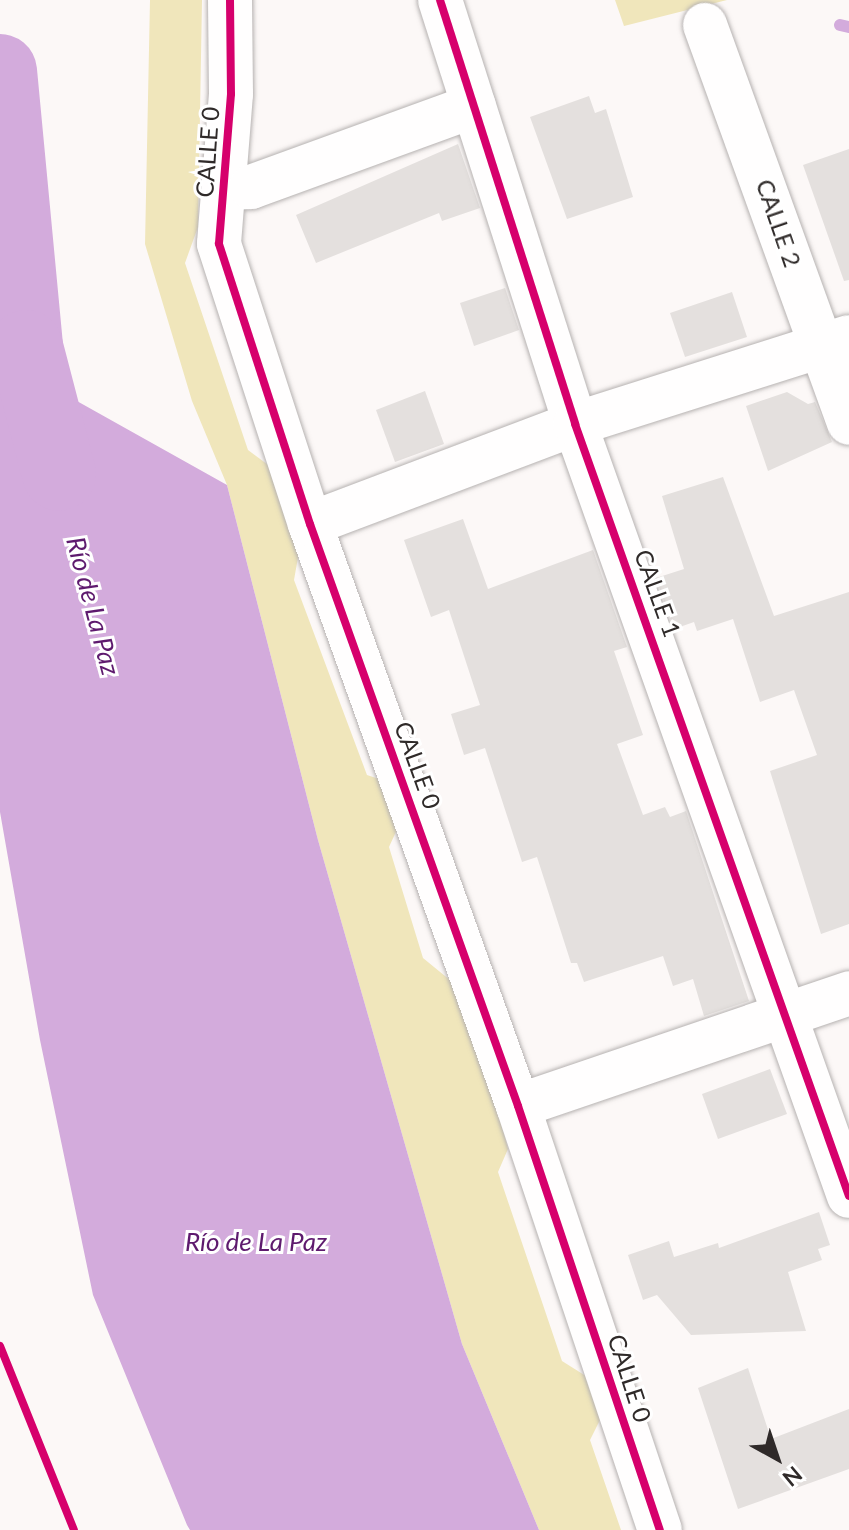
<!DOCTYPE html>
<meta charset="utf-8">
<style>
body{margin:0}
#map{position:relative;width:849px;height:1530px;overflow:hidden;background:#fcf8f7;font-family:Lato,sans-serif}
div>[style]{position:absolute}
.green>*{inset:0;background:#f0e6bb}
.water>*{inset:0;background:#d3abdc}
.stream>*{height:12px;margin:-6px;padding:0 6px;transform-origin:6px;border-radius:6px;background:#d3abdc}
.river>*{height:74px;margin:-37px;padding:0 37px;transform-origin:37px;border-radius:37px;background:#d3abdc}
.building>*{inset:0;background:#e4e0de}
.roads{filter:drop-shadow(0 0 2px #b6b2b1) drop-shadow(0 0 2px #b6b2b1)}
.minor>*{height:44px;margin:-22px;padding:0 22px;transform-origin:22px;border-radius:22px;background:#fffefe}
.cycleway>*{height:8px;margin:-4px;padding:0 4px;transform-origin:4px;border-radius:4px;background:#d6006c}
span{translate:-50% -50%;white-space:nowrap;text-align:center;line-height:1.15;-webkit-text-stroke:6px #fff;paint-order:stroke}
.street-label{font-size:24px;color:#2f2a29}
.water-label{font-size:26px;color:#5e1a6e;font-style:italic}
.north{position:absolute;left:737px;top:1418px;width:80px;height:80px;-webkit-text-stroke:6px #fff;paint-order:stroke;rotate:140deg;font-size:22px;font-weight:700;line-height:32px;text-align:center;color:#2f2a29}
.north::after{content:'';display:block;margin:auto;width:28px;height:36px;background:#2f2a29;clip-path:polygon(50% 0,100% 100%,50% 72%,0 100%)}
</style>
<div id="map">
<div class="green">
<div style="clip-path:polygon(150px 0,202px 0,198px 227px,185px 263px,248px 450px,271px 467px,300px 546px,294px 580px,367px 775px,385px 781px,400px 823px,389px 847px,423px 958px,467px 994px,508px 1149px,498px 1172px,562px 1361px,589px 1378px,602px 1416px,590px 1440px,621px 1530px,539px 1530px,462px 1344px,318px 840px,227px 485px,192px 401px,145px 244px)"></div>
<div style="clip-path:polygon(615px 0,727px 0,624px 26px)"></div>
</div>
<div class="water">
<div style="clip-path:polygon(0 358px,227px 485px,318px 840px,462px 1344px,539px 1530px,190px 1530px,187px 1525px,93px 1295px,40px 1040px,0 812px)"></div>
</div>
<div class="stream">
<div style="left:840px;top:25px;width:9px;rotate:13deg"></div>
</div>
<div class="river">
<div style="left:0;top:71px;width:277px;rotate:84.6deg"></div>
<div style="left:26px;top:347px;width:131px;rotate:75.4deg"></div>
</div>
<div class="building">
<div style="clip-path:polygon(589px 96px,595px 113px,606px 109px,633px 197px,567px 219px,530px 117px)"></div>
<div style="clip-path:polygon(458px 144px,480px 208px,442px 221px,439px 213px,316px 263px,296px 215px)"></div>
<div style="clip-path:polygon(849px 149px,849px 280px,844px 281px,803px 165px)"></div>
<div style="clip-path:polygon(505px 288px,519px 330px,474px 346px,460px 303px)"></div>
<div style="clip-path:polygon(732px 292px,747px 337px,685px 357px,670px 313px)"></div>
<div style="clip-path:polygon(425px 391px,444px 444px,395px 462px,376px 410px)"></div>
<div style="clip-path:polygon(787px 392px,808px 404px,815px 402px,832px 442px,768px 471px,746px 406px)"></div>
<div style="clip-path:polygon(723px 477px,774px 616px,849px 592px,849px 924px,821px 934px,770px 771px,817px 755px,794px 690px,760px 702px,733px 619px,697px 631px,694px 622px,674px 629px,656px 578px,684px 569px,662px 496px)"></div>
<div style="clip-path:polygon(463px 519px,488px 589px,593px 550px,627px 647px,614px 651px,643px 735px,617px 744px,643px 815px,665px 807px,670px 817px,686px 811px,749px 1001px,704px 1016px,693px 979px,673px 986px,663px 956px,584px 982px,577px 963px,571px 963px,537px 857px,522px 862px,485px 748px,464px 755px,451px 714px,480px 705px,449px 610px,431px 617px,404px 540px)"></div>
<div style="clip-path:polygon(770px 1069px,787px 1114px,718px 1139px,702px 1094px)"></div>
<div style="clip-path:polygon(819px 1212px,830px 1245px,818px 1249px,822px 1260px,788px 1272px,806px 1331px,691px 1335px,657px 1295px,643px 1300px,628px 1255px,669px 1241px,674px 1257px,718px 1243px,719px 1248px)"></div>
<div style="clip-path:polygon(748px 1368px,771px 1439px,849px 1409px,849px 1469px,738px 1509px,698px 1388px)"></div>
</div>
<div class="roads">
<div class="minor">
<div style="left:230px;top:0;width:94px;rotate:89.4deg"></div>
<div style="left:231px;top:94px;width:150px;rotate:94.6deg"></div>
<div style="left:219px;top:244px;width:294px;rotate:72deg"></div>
<div style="left:310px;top:524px;width:618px;rotate:70.33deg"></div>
<div style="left:518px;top:1106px;width:447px;rotate:71.5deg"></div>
<div style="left:440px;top:0;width:445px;rotate:72.3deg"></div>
<div style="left:575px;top:424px;width:819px;rotate:70.46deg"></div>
<div style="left:705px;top:25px;width:423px;rotate:70.1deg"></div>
<div style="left:225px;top:188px;width:26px;rotate:-2deg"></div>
<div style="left:251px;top:187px;width:237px;rotate:-20deg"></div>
<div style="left:310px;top:524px;width:283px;rotate:-20.7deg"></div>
<div style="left:575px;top:424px;width:287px;rotate:-17.6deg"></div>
<div style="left:518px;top:1106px;width:350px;rotate:-18.8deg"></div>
</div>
</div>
<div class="cycleway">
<div style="left:230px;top:0;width:94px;rotate:89.4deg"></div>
<div style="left:231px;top:94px;width:150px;rotate:94.6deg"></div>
<div style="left:219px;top:244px;width:294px;rotate:72deg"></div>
<div style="left:310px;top:524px;width:618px;rotate:70.33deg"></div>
<div style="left:518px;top:1106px;width:447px;rotate:71.5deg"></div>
<div style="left:440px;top:0;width:445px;rotate:72.3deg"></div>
<div style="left:575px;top:424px;width:819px;rotate:70.46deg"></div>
<div style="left:0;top:1346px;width:198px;rotate:68.1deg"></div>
</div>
<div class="street-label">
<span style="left:207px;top:152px;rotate:-86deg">CALLE 0</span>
<span style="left:779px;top:223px;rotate:71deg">CALLE 2</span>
<span style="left:658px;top:593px;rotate:70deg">CALLE 1</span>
<span style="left:418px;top:765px;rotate:70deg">CALLE 0</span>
<span style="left:630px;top:1378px;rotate:72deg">CALLE 0</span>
</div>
<div class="water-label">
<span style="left:93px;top:606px;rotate:75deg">Río de La Paz</span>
<span style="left:256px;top:1242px">Río de La Paz</span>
</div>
<div class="north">N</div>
</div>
